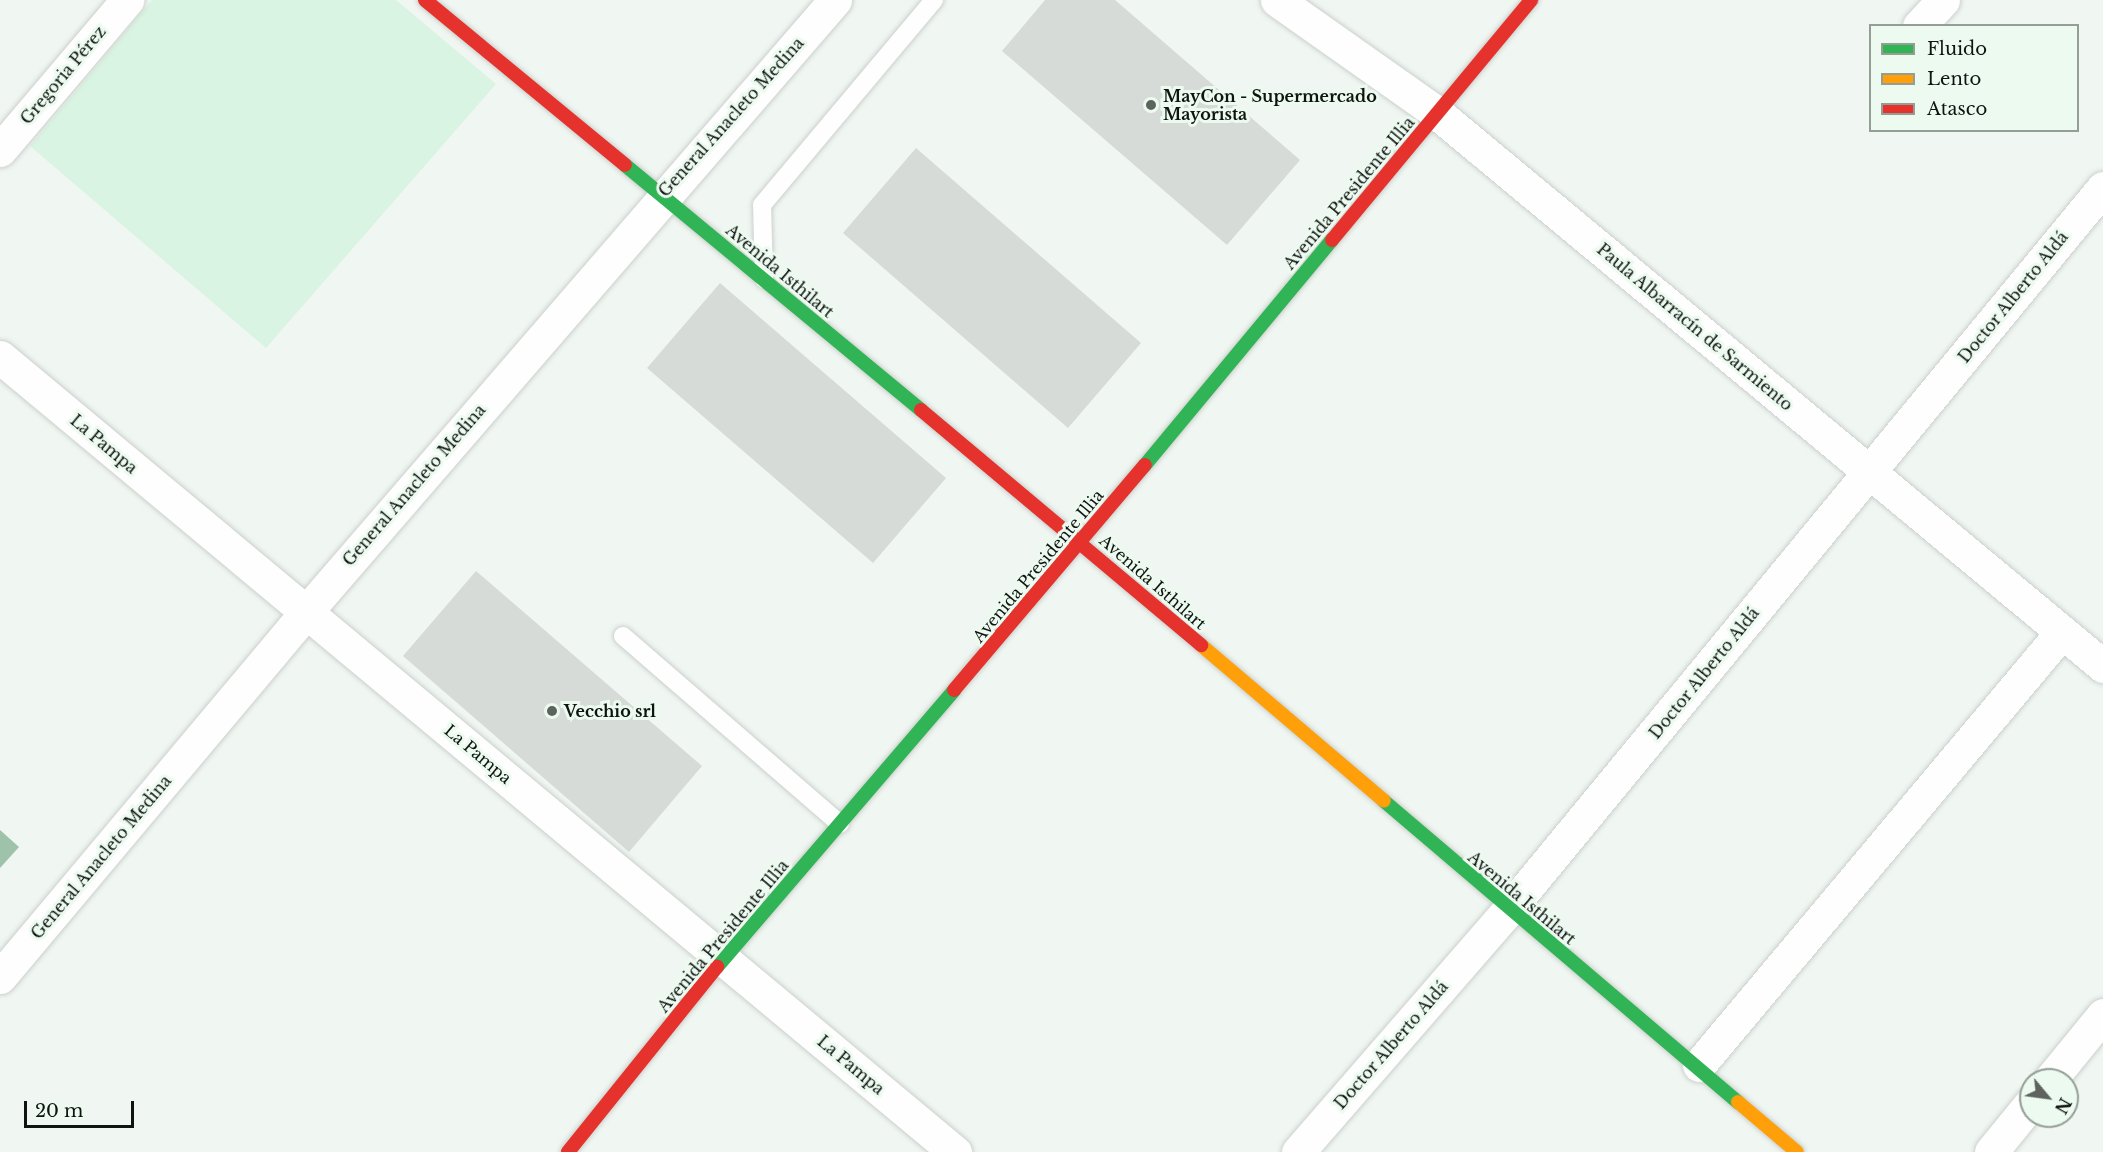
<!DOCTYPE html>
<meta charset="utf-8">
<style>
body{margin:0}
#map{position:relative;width:2103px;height:1152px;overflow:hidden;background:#f0f6f1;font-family:"Libre Baskerville",serif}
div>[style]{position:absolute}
.green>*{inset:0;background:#d9f4e2}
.water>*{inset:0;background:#9ec2aa}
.building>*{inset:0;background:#d6dbd7}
.roads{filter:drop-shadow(0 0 2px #cbd0cc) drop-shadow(0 0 2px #cbd0cc)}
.lane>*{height:18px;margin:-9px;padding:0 9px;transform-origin:9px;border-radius:9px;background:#fdfefd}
.street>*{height:33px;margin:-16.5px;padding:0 16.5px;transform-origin:16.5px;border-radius:16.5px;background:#fdfefd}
.fast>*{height:14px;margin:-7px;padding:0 7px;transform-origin:7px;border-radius:7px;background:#30b455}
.slow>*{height:14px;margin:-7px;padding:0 7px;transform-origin:7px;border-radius:7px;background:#ff9f0a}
.jam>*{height:14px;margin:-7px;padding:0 7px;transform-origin:7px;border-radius:7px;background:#e5322d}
.dots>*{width:16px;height:16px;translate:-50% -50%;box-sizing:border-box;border:3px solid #ecfaf0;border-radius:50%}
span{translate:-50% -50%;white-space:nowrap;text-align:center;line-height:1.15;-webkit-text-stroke:6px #ecfaf0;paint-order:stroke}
.street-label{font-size:16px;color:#0f1411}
.poi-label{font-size:16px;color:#0f1411;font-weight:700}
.left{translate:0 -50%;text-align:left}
.legend{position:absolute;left:1869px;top:24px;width:210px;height:108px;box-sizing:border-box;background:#ecfaf0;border:2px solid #949e97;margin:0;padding:8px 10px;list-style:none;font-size:18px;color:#0f1411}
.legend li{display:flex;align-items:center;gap:12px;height:30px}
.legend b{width:30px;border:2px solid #949e97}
.north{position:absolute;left:2019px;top:1068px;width:60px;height:60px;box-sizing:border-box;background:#ecfaf0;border:2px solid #949e97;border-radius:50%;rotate:119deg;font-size:16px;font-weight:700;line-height:24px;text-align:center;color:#0f1411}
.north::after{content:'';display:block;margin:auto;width:21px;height:27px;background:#5e635f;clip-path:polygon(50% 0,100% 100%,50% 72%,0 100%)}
.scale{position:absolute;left:24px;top:1101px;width:110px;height:27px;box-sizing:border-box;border:3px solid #0f1411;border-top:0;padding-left:8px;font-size:18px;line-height:21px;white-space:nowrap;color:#0f1411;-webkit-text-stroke:4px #ecfaf0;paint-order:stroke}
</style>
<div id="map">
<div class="green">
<div style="clip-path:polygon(152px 0,396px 0,496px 84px,266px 348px,30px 146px)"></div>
</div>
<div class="water">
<div style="clip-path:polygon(0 830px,19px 847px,0 868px)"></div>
</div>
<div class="building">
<div style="clip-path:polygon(1045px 0,1115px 0,1300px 160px,1227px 245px,1002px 51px)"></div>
<div style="clip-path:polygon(916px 148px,1141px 343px,1068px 428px,843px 233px)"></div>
<div style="clip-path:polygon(720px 283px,946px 478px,873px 563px,647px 368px)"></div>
<div style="clip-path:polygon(476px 571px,702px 766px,629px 852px,403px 656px)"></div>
</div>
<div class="roads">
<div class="lane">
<div style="left:764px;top:279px;width:74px;rotate:-91.5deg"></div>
<div style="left:762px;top:205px;width:268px;rotate:-50deg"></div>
<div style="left:623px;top:636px;width:287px;rotate:40.9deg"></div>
</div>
<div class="street">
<div style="left:1277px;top:0;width:196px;rotate:35.2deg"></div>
<div style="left:1437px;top:113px;width:866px;rotate:39.7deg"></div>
<div style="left:1919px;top:26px;width:35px;rotate:-47deg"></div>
<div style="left:0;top:150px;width:197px;rotate:-49.7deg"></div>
<div style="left:0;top:357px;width:1243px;rotate:39.78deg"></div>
<div style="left:0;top:977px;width:476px;rotate:-50deg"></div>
<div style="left:306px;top:612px;width:809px;rotate:-49.16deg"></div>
<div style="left:1699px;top:1065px;width:565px;rotate:-50.03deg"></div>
<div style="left:2050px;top:1080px;width:84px;rotate:-50.8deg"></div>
<div style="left:1298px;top:1152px;width:322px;rotate:-49deg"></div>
<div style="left:1509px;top:909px;width:934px;rotate:-50.52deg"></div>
<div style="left:1991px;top:1152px;width:63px;rotate:-50.8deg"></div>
</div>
<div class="fast">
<div style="left:625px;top:165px;width:384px;rotate:39.6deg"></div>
<div style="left:1145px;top:465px;width:293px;rotate:-50.3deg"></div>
<div style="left:1384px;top:801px;width:465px;rotate:40.4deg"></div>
<div style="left:717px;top:967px;width:365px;rotate:-49.4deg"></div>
</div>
<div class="slow">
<div style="left:1201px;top:645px;width:240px;rotate:40.4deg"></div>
<div style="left:1738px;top:1102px;width:77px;rotate:40.3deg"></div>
</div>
<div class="jam">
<div style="left:425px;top:0;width:259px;rotate:39.5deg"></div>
<div style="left:1332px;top:240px;width:312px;rotate:-50.3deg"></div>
<div style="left:921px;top:410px;width:366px;rotate:40deg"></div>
<div style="left:954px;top:690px;width:295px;rotate:-49.7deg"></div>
<div style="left:568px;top:1152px;width:238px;rotate:-51.2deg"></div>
</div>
</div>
<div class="dots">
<div style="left:1151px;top:105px;background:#5e635f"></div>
<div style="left:552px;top:711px;background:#5e635f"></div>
</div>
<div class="street-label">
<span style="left:63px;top:75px;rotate:-50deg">Gregoria Pérez</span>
<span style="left:731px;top:117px;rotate:-48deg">General Anacleto Medina</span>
<span style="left:1349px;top:193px;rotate:-50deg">Avenida Presidente Illia</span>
<span style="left:780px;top:271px;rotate:40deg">Avenida Isthilart</span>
<span style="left:2013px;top:297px;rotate:-51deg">Doctor Alberto Aldá</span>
<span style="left:1695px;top:327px;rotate:40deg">Paula Albarracín de Sarmiento</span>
<span style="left:104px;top:444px;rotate:40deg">La Pampa</span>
<span style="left:414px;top:485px;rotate:-49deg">General Anacleto Medina</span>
<span style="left:1038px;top:566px;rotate:-50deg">Avenida Presidente Illia</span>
<span style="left:1153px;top:582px;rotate:41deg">Avenida Isthilart</span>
<span style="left:1704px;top:673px;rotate:-51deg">Doctor Alberto Aldá</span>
<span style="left:478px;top:754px;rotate:40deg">La Pampa</span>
<span style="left:101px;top:857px;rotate:-50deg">General Anacleto Medina</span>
<span style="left:1522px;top:898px;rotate:40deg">Avenida Isthilart</span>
<span style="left:723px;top:936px;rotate:-50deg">Avenida Presidente Illia</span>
<span style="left:1391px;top:1045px;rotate:-49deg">Doctor Alberto Aldá</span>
<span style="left:851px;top:1065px;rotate:40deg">La Pampa</span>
</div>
<div class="poi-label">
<span class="left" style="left:1163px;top:105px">MayCon - Supermercado<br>Mayorista</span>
<span class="left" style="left:564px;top:711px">Vecchio srl</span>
</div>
<ul class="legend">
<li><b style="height:8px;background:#30b455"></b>Fluido</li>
<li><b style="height:8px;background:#ff9f0a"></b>Lento</li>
<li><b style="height:8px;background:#e5322d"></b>Atasco</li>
</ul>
<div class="north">N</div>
<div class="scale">20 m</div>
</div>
